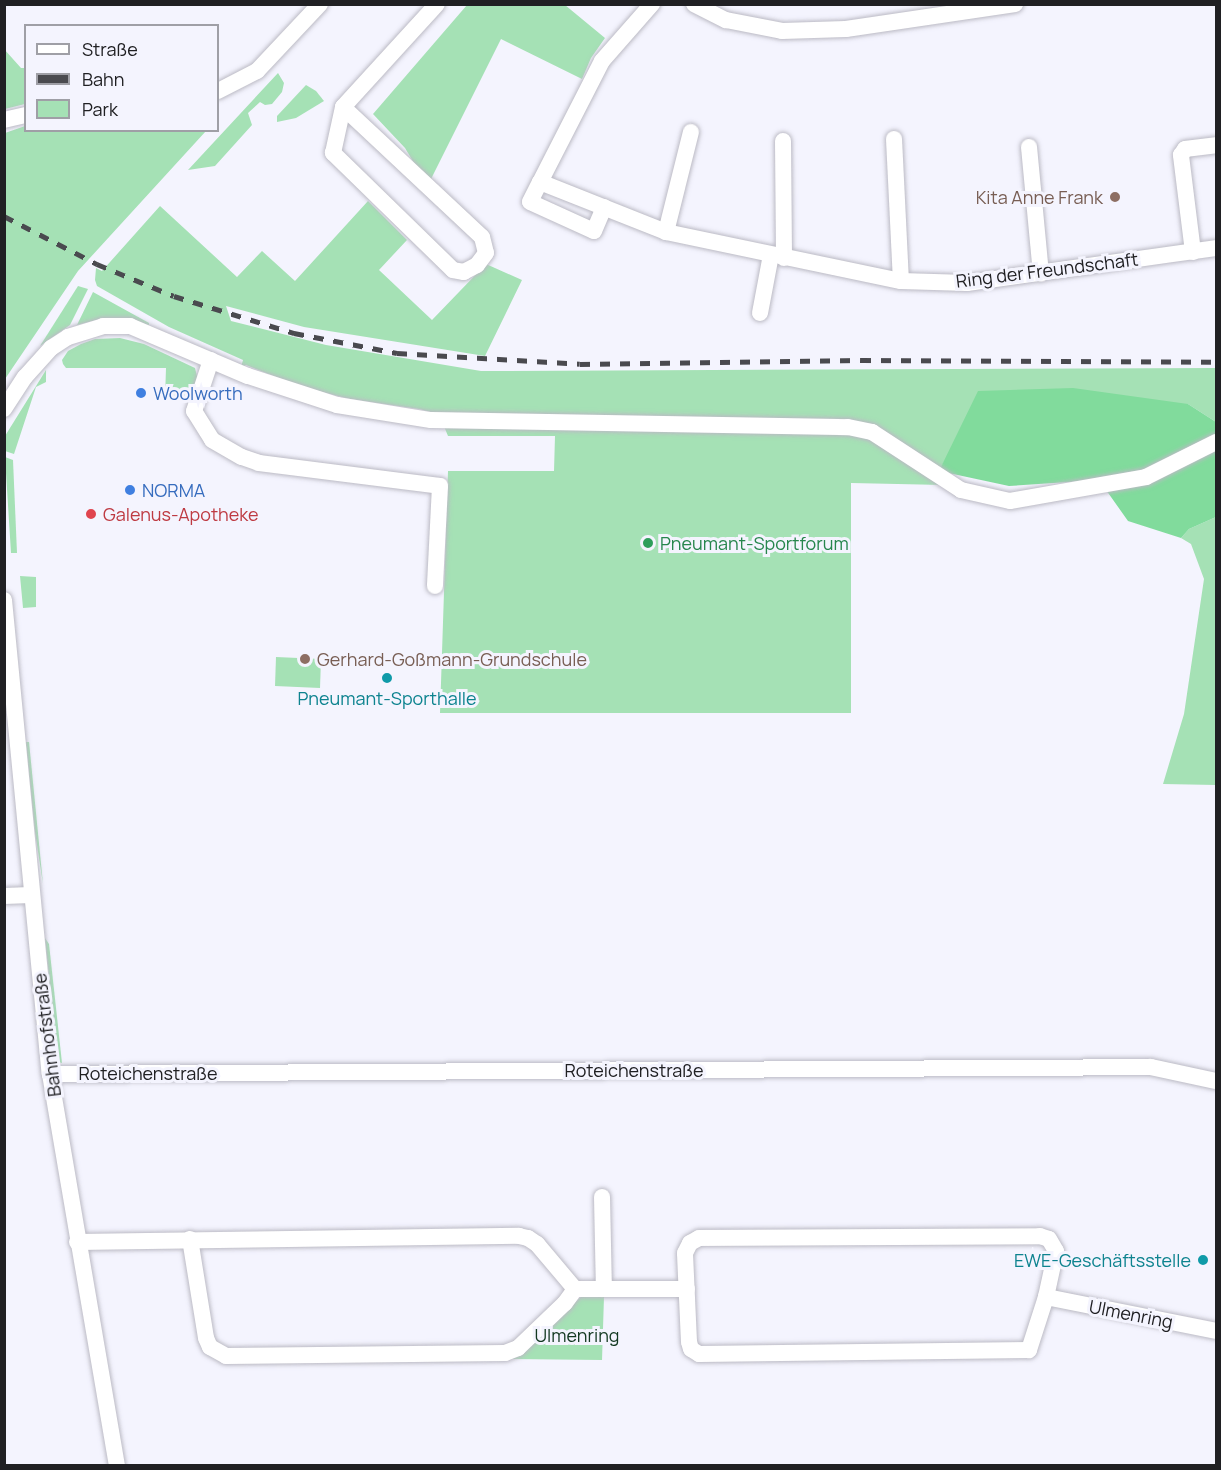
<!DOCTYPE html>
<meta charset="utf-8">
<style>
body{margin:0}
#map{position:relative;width:1221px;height:1470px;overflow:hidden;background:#f4f4fe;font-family:Manrope,sans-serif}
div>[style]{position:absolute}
.green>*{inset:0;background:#a5e1b5}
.forest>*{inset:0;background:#81db9c}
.roads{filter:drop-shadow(0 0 2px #bbbac4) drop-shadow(0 0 2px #bbbac4)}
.minor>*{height:16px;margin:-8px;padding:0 8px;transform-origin:8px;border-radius:8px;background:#fff}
.rail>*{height:4.5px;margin-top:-2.25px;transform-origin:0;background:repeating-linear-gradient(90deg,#4a4a4f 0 10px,transparent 0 20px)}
.dots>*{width:16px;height:16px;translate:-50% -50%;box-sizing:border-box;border:3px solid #f4f4fe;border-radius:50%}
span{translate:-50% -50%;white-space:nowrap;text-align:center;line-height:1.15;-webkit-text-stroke:6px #f4f4fe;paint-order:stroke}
.education-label{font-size:18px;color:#785e54}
.right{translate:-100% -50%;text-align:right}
.left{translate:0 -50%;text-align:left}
.street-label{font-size:18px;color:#202023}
.shop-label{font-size:18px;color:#366cbe}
.health-label{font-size:18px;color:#be3a42}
.leisure-label{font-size:18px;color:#27864d}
.culture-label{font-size:18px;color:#0d838f}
.park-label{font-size:18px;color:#123820}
.frame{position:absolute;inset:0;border:6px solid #202023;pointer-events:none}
.legend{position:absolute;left:24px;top:24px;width:195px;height:108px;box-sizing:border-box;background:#f4f4fe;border:2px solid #9f9fa6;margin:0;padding:8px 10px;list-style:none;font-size:18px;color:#202023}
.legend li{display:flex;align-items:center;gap:12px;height:30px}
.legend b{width:30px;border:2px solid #9f9fa6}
</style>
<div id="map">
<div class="green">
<div style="clip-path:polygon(467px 5px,565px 5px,605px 38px,591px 58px,582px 79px,501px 39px,431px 179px,414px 163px,405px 148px,373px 114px)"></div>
<div style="clip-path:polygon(4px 49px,21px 68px,26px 68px,25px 104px,5px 109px)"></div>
<div style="clip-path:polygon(278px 73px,284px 83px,282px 92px,272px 104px,265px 105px,260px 102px,248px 113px,252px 125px,215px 166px,188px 170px)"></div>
<div style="clip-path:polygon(306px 85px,316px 91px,324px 101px,296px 118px,277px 122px,277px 116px)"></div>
<div style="clip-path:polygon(25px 126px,26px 130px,206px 131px,78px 271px,5px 379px,5px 133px)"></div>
<div style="clip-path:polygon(368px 201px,407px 240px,379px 270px,432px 320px,486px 264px,522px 280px,485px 356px,304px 327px,226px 306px,231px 321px,326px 345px,481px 371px,1216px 368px,1216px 422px,1188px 404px,953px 446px,939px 471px,944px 485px,851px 483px,851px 713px,440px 713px,448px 471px,554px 471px,555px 436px,448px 436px,439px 414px,419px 409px,350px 399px,302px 387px,246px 365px,241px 367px,243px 360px,169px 327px,97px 286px,95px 280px,96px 268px,102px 271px,160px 206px,237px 277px,262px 251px,295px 281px)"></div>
<div style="clip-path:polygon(78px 286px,88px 289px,70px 325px,40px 346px)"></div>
<div style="clip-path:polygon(93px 292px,149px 323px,149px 325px,100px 319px,77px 325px)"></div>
<div style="clip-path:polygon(120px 338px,144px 344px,195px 368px,198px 380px,192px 398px,165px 398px,166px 368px,66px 368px,63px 364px,62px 360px,68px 351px,81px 344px,95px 339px)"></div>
<div style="clip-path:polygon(46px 370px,46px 382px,36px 387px,14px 454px,5px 451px,5px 436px)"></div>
<div style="clip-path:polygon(5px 457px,13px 460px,17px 553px,11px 553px)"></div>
<div style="clip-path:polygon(1216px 517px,1216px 785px,1163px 784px,1184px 714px,1204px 579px,1191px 544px,1181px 538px,1189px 529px)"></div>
<div style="clip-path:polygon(20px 576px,36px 577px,36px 607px,23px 608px)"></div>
<div style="clip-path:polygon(276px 657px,321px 659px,320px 688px,275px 686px)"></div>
<div style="clip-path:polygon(26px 742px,29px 742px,43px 884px,35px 832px)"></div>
<div style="clip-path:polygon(45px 938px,49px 944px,62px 1063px,58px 1062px)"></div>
<div style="clip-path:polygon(604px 1296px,602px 1360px,512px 1359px,581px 1297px)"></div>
</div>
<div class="forest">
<div style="clip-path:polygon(1073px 388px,1188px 404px,1216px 422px,1216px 517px,1189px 529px,1181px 538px,1128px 521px,1099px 480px,1009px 486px,939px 471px,978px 391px)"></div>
</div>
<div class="roads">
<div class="minor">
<div style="left:652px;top:4px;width:76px;rotate:131.3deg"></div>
<div style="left:602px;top:61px;width:136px;rotate:117.1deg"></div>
<div style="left:540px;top:182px;width:136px;rotate:21.6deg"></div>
<div style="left:666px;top:232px;width:240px;rotate:11.8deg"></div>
<div style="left:901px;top:281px;width:66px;rotate:1.7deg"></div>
<div style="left:967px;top:283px;width:251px;rotate:-8deg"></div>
<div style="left:694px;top:4px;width:36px;rotate:27deg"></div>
<div style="left:726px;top:20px;width:57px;rotate:11.1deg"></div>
<div style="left:782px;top:31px;width:64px;rotate:-1.8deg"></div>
<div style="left:846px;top:29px;width:171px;rotate:-8.4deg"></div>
<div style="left:218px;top:91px;width:44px;rotate:-27.1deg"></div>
<div style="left:257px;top:71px;width:92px;rotate:-46.8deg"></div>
<div style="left:343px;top:107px;width:190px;rotate:43.1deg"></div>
<div style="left:482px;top:237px;width:16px;rotate:76deg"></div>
<div style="left:486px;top:253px;width:15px;rotate:127deg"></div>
<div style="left:477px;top:265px;width:15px;rotate:152deg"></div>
<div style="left:464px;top:272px;width:11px;rotate:-170deg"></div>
<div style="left:453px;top:270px;width:168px;rotate:-135.7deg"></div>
<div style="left:333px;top:153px;width:47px;rotate:-77.7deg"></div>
<div style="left:343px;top:107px;width:139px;rotate:-47.6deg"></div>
<div style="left:4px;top:120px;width:23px;rotate:-13deg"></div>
<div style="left:894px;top:139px;width:142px;rotate:87.2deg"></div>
<div style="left:783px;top:141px;width:117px;rotate:89.5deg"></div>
<div style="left:1029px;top:147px;width:127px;rotate:84.6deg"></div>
<div style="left:540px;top:182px;width:22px;rotate:117deg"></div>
<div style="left:530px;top:202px;width:70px;rotate:24.4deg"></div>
<div style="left:594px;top:231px;width:26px;rotate:-67deg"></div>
<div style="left:666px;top:232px;width:103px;rotate:-76deg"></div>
<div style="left:1193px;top:252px;width:98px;rotate:-97.1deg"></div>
<div style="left:1181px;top:155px;width:7px;rotate:-56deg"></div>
<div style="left:1185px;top:149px;width:31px;rotate:-7deg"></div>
<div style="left:760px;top:313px;width:59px;rotate:-79.3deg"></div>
<div style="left:211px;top:360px;width:54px;rotate:108.4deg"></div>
<div style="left:194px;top:411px;width:34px;rotate:58deg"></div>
<div style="left:212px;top:440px;width:34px;rotate:30deg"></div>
<div style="left:242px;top:457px;width:18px;rotate:19deg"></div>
<div style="left:259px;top:463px;width:182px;rotate:7.2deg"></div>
<div style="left:440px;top:486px;width:100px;rotate:92.9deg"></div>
<div style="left:4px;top:409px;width:38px;rotate:-57deg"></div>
<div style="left:25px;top:377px;width:39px;rotate:-48deg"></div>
<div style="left:51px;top:348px;width:20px;rotate:-33deg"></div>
<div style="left:68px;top:337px;width:37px;rotate:-17deg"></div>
<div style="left:103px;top:326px;width:27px"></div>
<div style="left:130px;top:326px;width:128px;rotate:23deg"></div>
<div style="left:248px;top:376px;width:94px;rotate:18deg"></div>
<div style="left:337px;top:405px;width:95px;rotate:9.1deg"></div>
<div style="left:431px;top:420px;width:417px;rotate:1deg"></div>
<div style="left:848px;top:427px;width:25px;rotate:12deg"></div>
<div style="left:872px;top:432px;width:106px;rotate:33.1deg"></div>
<div style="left:961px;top:490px;width:50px;rotate:12.7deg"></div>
<div style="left:1010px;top:501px;width:138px;rotate:-10deg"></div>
<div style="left:1146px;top:477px;width:78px;rotate:-26.6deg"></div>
<div style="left:4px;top:600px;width:476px;rotate:84.5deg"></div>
<div style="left:50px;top:1074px;width:398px;rotate:80.3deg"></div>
<div style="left:4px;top:896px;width:27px;rotate:-2deg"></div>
<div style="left:50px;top:1074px;width:1101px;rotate:-0.36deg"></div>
<div style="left:1151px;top:1067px;width:66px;rotate:12.2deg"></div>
<div style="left:602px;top:1197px;width:92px;rotate:88.8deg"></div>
<div style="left:1040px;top:1236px;width:9px;rotate:18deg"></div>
<div style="left:1049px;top:1239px;width:14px;rotate:60deg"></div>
<div style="left:1056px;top:1251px;width:47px;rotate:102.3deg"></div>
<div style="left:1046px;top:1297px;width:56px;rotate:107.8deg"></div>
<div style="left:1029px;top:1350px;width:330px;rotate:179.3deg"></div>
<div style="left:699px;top:1354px;width:9px;rotate:-148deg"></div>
<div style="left:691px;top:1349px;width:7px;rotate:-106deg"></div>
<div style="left:689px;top:1342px;width:89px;rotate:-92.6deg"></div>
<div style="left:685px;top:1253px;width:11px;rotate:-63deg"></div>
<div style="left:690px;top:1243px;width:10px;rotate:-29deg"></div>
<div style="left:699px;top:1238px;width:341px;rotate:-0.3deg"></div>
<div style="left:190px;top:1239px;width:100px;rotate:80.8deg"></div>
<div style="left:206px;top:1338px;width:10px;rotate:66deg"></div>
<div style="left:210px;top:1347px;width:18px;rotate:29deg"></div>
<div style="left:226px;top:1356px;width:279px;rotate:-0.6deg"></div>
<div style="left:505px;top:1353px;width:14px;rotate:-21deg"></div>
<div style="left:518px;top:1348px;width:65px;rotate:-43.8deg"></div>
<div style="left:565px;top:1303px;width:17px;rotate:-54deg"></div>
<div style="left:77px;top:1242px;width:442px;rotate:-0.8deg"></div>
<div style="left:519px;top:1236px;width:9px;rotate:13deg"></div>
<div style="left:528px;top:1238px;width:11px;rotate:34deg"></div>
<div style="left:537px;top:1244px;width:59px;rotate:49.8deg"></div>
<div style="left:575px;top:1289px;width:112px"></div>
<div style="left:1046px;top:1297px;width:173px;rotate:11.3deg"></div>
</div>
</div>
<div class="rail">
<div style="left:4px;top:216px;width:105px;rotate:27.3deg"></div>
<div style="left:97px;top:264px;width:83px;rotate:22.6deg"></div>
<div style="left:174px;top:296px;width:126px;rotate:17.1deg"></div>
<div style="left:294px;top:333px;width:105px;rotate:11deg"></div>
<div style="left:397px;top:353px;width:183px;rotate:3.4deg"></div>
<div style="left:580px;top:364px;width:281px;rotate:-0.8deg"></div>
<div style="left:861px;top:360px;width:355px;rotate:0.3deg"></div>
</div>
<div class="dots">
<div style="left:1115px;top:197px;background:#8d6e63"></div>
<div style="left:141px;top:393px;background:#3f7fe0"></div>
<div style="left:130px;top:490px;background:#3f7fe0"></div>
<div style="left:91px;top:514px;background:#e0444e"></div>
<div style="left:648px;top:543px;background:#2e9e5b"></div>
<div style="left:305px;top:659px;background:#8d6e63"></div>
<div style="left:387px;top:678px;background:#0f9aa8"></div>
<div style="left:1203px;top:1260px;background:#0f9aa8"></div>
</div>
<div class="education-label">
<span class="right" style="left:1103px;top:197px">Kita Anne Frank</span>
<span class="left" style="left:317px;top:659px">Gerhard-Goßmann-Grundschule</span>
</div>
<div class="street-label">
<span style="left:1047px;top:270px;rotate:-7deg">Ring der Freundschaft</span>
<span style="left:47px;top:1035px;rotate:-97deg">Bahnhofstraße</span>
<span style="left:634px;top:1070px">Roteichenstraße</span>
<span style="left:148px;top:1073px">Roteichenstraße</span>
<span style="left:1131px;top:1314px;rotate:11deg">Ulmenring</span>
</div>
<div class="shop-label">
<span class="left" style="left:153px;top:393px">Woolworth</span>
<span class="left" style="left:142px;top:490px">NORMA</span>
</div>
<div class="health-label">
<span class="left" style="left:103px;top:514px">Galenus-Apotheke</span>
</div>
<div class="leisure-label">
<span class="left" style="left:660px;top:543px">Pneumant-Sportforum</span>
</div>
<div class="culture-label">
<span style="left:387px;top:698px">Pneumant-Sporthalle</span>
<span class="right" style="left:1191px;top:1260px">EWE-Geschäftsstelle</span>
</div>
<div class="park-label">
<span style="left:577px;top:1335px">Ulmenring</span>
</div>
<div class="frame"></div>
<ul class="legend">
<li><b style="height:8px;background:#fff"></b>Straße</li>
<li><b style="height:8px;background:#4a4a4f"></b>Bahn</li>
<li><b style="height:16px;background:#a5e1b5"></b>Park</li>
</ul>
</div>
